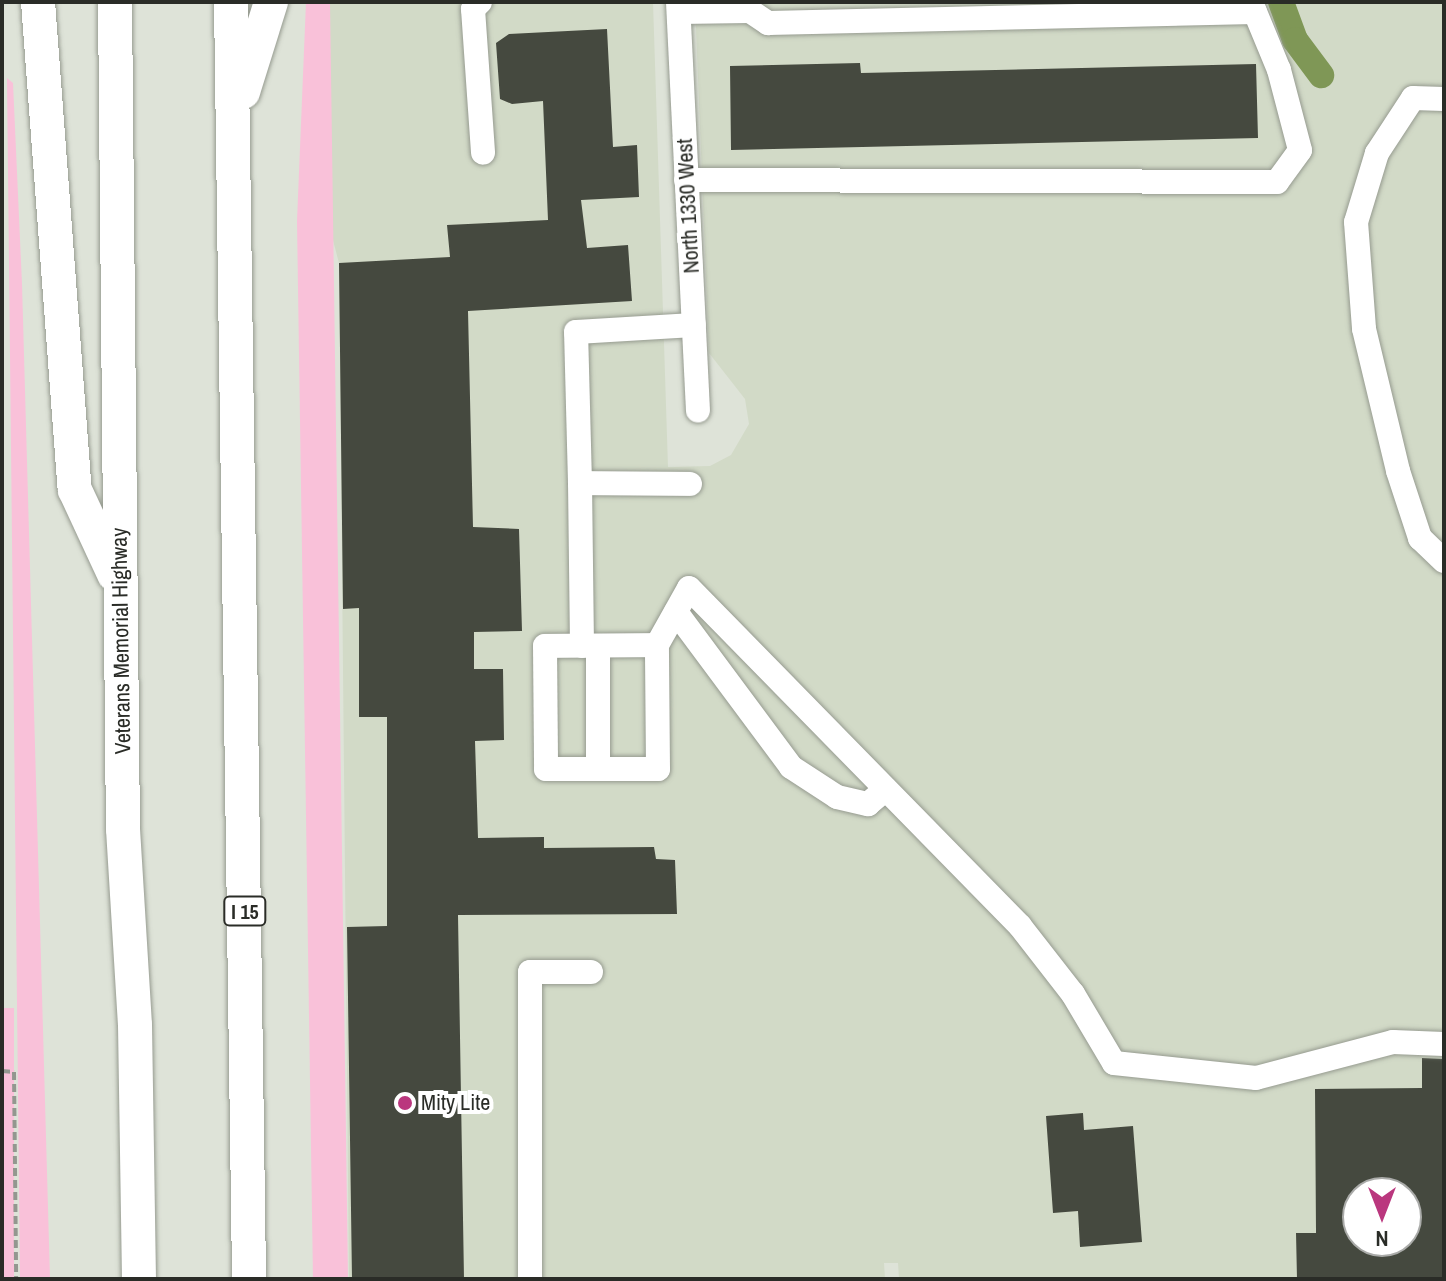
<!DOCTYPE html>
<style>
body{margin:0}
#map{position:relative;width:1446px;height:1281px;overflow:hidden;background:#dee3d8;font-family:"Archivo Narrow",sans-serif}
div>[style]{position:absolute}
.built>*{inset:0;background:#d2dac7}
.green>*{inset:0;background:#f9c1d9}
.canal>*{height:26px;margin:-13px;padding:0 13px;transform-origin:13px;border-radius:13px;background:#7f9756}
.building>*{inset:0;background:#45493f}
.path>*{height:4px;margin-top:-2px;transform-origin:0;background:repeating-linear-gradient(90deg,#93978f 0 8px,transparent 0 12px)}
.roads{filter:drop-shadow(0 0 2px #969b90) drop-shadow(0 0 2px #969b90)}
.minor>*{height:24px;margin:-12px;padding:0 12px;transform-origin:12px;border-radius:12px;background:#fff}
.highway>*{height:34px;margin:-17px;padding:0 17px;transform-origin:17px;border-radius:17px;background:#fff}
.dots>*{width:22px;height:22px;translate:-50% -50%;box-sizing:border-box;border:4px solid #fff;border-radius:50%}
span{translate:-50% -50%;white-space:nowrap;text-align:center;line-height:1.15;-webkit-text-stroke:8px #fff;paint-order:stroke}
.shield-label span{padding:2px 6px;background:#fff;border:2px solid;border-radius:6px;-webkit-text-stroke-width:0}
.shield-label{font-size:20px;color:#2a2c27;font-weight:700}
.street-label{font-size:22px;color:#2a2c27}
.poi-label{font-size:22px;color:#2a2c27}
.left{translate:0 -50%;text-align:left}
.frame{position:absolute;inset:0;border:4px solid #2a2c27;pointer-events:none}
.north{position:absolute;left:1342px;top:1177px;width:80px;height:80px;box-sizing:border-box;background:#fff;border:2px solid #aaaba9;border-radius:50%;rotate:180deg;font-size:22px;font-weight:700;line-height:32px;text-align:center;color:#2a2c27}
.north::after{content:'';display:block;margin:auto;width:28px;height:36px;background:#ba377e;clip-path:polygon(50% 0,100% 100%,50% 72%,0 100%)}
</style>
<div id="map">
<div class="built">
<div style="clip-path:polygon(evenodd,330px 2px,653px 2px,668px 467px,710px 466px,731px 455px,749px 424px,745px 399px,709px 353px,695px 2px,1444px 2px,1444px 1279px,899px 1279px,898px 1263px,884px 1263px,885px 1279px,349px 1279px,339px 263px,330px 229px,330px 2px,1358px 1193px,1406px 1193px,1406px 1241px,1358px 1241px,1358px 1193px)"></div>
</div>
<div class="green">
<div style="clip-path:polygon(306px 2px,330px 2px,348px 1279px,313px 1279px,297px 221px)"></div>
<div style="clip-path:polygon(7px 78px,13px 83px,22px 284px,50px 1279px,20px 1279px)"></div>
<div style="clip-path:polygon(2px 1008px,14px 1008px,14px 1279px,2px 1279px)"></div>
</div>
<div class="canal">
<div style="left:1281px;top:2px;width:40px;rotate:69.8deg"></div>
<div style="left:1295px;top:40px;width:44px;rotate:53.4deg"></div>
</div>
<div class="building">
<div style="clip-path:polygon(607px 29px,613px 147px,637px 145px,639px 197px,581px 200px,587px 248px,628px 245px,632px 301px,468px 311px,473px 527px,519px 529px,522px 631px,474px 632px,474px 669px,503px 669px,504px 740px,475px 741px,478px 838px,544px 837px,544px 848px,654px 847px,656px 859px,675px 860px,677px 914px,458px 915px,464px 1279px,352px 1279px,347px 927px,387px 926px,387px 717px,359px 717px,359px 608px,343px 609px,339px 263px,450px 257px,447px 225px,548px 220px,543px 101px,512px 104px,500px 99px,496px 43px,509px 34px)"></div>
<div style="clip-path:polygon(860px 63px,861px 73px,1256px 64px,1258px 138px,731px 150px,730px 66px)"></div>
<div style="clip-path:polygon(evenodd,1422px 1058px,1444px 1059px,1444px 1279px,1297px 1279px,1296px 1233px,1316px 1233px,1315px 1089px,1422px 1088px,1422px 1058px,1358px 1193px,1406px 1193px,1406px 1241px,1358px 1241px,1358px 1193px)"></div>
<div style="clip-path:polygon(1083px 1113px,1084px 1130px,1133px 1126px,1142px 1242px,1080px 1247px,1078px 1211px,1053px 1213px,1046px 1116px)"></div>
</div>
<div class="path">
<div style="left:2px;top:1071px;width:12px;rotate:5deg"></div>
<div style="left:14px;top:1072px;width:207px;rotate:89.4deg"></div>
</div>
<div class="roads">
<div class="minor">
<div style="left:480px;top:2px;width:10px;rotate:135deg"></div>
<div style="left:473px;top:9px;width:144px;rotate:86deg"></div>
<div style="left:678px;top:2px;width:409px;rotate:87.2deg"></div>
<div style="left:679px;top:12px;width:71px;rotate:-0.8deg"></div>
<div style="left:750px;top:11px;width:22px;rotate:34deg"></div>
<div style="left:768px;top:23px;width:487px;rotate:-1.3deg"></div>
<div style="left:1444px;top:99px;width:31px;rotate:-178deg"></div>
<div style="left:1413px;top:98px;width:66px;rotate:123.2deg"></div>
<div style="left:1377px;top:153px;width:72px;rotate:106.9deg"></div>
<div style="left:1356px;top:222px;width:107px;rotate:85.7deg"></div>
<div style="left:1364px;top:329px;width:146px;rotate:76.5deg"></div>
<div style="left:1398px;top:471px;width:71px;rotate:71.8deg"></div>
<div style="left:1420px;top:538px;width:33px;rotate:44deg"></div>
<div style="left:686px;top:180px;width:591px;rotate:0.19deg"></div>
<div style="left:1277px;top:182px;width:39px;rotate:-54deg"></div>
<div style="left:1300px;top:150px;width:83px;rotate:-104.7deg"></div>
<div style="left:1279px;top:70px;width:74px;rotate:-112.4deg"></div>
<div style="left:580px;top:483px;width:151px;rotate:-91.5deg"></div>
<div style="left:576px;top:332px;width:118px;rotate:-3.4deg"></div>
<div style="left:676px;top:612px;width:193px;rotate:53.4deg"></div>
<div style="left:791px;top:767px;width:55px;rotate:33.1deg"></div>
<div style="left:837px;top:797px;width:32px;rotate:13deg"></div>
<div style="left:868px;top:804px;width:23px;rotate:-40deg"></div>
<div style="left:657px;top:645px;width:112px;rotate:179.5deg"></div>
<div style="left:545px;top:646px;width:123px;rotate:89.5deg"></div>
<div style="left:546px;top:769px;width:112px"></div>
<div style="left:658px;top:769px;width:124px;rotate:-90.5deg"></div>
<div style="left:657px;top:645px;width:65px;rotate:-60.7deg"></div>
<div style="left:689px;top:588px;width:473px;rotate:45.6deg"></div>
<div style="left:1020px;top:926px;width:86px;rotate:52.1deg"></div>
<div style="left:1073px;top:994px;width:80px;rotate:59.3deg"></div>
<div style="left:1114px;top:1063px;width:143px;rotate:6deg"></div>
<div style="left:1256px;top:1078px;width:142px;rotate:-14.7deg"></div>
<div style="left:1393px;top:1042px;width:51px;rotate:2.2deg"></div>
<div style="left:582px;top:646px;width:163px;rotate:-90.7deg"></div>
<div style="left:580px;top:483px;width:110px;rotate:0.5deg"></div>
<div style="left:598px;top:646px;width:123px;rotate:90deg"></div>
<div style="left:530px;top:1279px;width:307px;rotate:-90deg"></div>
<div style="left:530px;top:972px;width:61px"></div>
</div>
<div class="highway">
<div style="left:38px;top:2px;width:489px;rotate:85.7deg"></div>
<div style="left:75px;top:490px;width:93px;rotate:65.1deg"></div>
<div style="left:115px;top:2px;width:827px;rotate:89.45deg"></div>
<div style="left:123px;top:829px;width:196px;rotate:86.5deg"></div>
<div style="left:135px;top:1025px;width:254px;rotate:89.1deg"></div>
<div style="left:231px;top:2px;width:1277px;rotate:89.19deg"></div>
<div style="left:243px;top:92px;width:94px;rotate:-72.7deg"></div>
</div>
</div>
<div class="dots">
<div style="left:405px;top:1103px;background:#ba377e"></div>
</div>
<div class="shield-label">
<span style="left:245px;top:911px">I 15</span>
</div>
<div class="street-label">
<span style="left:688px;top:206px;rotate:-93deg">North 1330 West</span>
<span style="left:121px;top:641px;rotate:-91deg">Veterans Memorial Highway</span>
</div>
<div class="poi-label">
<span class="left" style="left:421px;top:1103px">Mity Lite</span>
</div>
<div class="frame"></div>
<div class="north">N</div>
</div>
